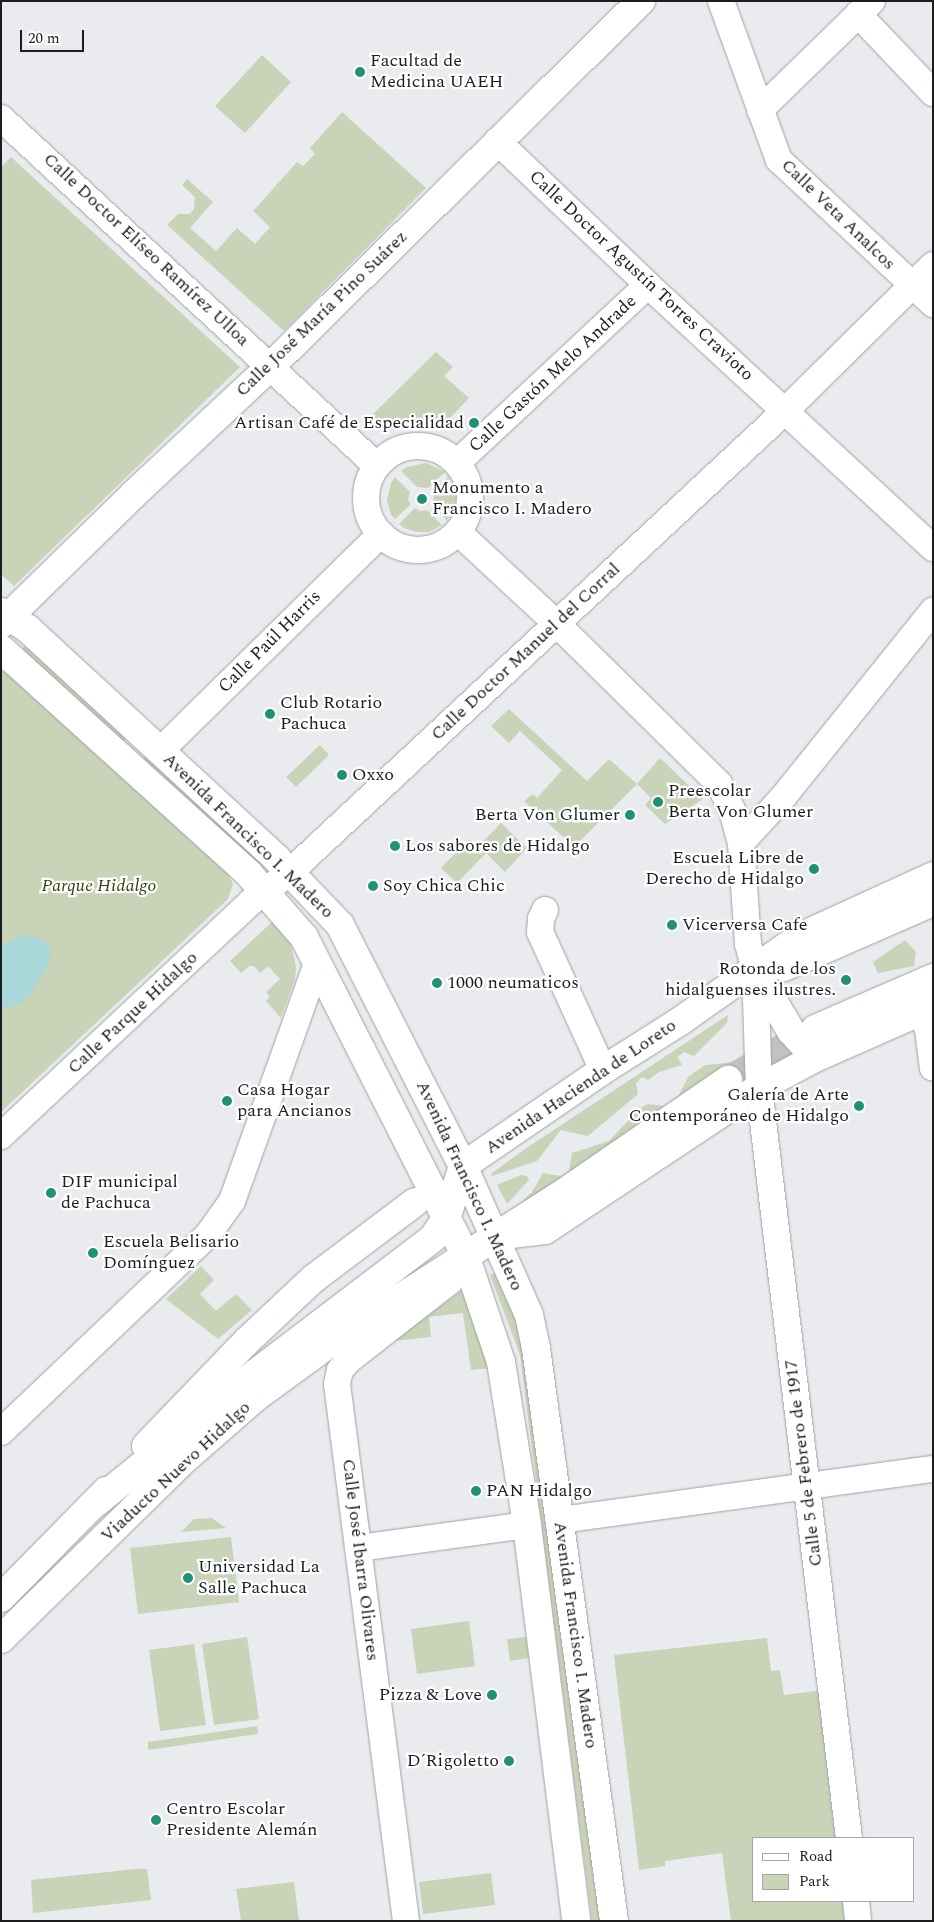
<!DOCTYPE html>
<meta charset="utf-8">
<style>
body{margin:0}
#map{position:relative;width:934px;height:1922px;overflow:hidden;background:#e9ebee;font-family:Spectral,serif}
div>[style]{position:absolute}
.green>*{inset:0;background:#c9d3b8}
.water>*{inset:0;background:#aad7da}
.secondary-tunnel>*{height:28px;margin-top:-14px;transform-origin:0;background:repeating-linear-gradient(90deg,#c0c2c4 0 28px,transparent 0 42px)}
.roads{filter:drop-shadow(0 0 1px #9fa1a4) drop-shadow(0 0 1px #9fa1a4)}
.street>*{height:26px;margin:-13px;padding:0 13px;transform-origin:13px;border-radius:13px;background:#fff}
.street>.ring{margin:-13px;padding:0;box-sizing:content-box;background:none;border:26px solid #fff;border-radius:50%}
.secondary>*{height:28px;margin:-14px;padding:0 14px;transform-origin:14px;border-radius:14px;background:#fff}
.primary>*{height:28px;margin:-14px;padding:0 14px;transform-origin:14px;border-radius:14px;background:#fff}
.dots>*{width:14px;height:14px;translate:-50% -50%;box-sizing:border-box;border:2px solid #fff;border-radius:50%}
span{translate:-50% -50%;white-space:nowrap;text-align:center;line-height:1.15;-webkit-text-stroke:4.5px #fff;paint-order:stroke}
.poi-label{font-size:18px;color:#1c1d1e}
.left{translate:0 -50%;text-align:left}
.right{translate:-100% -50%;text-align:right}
.street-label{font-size:18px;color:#1c1d1e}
.park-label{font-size:18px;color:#33430f;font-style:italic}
.frame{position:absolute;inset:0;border:2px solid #1c1d1e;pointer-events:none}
.legend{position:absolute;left:752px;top:1837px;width:162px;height:65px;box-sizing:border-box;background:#fff;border:1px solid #a4a5a5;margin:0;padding:6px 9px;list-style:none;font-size:15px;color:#1c1d1e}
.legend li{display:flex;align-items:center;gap:10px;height:25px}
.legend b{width:25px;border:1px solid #a4a5a5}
.scale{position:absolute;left:20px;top:30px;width:64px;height:22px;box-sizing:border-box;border:2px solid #1c1d1e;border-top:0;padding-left:6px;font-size:15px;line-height:18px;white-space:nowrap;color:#1c1d1e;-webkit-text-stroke:4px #fff;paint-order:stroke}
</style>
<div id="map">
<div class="green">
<div style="clip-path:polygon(262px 55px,291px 82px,245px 133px,215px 106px)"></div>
<div style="clip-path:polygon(342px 112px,426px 188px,284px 331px,167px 225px,178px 214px,190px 214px,194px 209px,195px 197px,182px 185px,187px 179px,213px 202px,190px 228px,216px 251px,237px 228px,255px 244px,270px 227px,253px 211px,297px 162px,303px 166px,315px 154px,310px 148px)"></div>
<div style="clip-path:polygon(11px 157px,240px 367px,14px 586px,1px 574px,1px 167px)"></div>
<div style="clip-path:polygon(436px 352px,453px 367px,444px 376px,469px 398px,446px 422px,419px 418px,402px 423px,389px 430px,372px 415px)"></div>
<div style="clip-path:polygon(426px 463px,445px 472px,428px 488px,417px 487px,401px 471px,407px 467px)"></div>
<div style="clip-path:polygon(449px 476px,455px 490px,456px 500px,447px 521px,432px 505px,434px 497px,432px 493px)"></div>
<div style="clip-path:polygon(395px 477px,410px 492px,408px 500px,411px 504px,395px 519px,391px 515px,387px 500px,391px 483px)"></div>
<div style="clip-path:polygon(415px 508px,419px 511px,427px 510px,442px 525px,429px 532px,416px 532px,404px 528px,399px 524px)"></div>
<div style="clip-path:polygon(26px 643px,127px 738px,122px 743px,22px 650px)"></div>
<div style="clip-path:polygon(1px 672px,11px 672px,226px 871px,233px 884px,228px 899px,1px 1112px)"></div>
<div style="clip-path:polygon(509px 709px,587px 781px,609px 759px,637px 784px,660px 758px,703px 799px,665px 824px,645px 805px,651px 798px,637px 784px,574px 847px,524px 801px,533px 794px,537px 798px,562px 770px,520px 731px,509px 743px,491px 726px)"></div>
<div style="clip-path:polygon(320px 745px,329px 755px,296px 787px,286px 777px)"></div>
<div style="clip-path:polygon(146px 755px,263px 861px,254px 866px,140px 761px)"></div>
<div style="clip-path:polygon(501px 823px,527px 848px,505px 872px,486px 853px,457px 883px,441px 868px,469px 839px,478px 847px)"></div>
<div style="clip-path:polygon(272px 922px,290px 940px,296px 967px,295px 980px,281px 1018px,266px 1001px,270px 997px,266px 992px,280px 979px,268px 966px,260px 973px,254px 966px,249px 966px,241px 973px,230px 961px)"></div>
<div style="clip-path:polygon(905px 940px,916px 952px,914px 966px,878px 973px,873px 962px)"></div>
<div style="clip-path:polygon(728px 1015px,727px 1023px,694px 1056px,684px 1052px,677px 1057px,682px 1065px,659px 1072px,648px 1080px,642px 1077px,636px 1083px,638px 1094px,588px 1136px,561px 1130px,537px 1161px,492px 1176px,491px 1174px,525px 1149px)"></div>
<div style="clip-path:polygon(736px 1062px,738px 1091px,510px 1213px,532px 1192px,543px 1173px,561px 1176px,569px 1171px,572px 1153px,609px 1141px,639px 1109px,648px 1104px,665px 1106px,679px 1095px,688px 1077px,705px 1065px)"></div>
<div style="clip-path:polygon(521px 1175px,527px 1176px,529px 1180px,507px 1204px,497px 1185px)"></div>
<div style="clip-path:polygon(201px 1266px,214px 1280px,200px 1294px,216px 1311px,236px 1294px,252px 1310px,218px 1339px,166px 1299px)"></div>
<div style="clip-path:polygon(500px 1271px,524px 1324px,606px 1921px,592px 1921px,520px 1355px,490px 1275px)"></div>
<div style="clip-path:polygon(462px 1290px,492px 1368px,471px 1370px,463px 1313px,429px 1317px,431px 1337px,393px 1341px)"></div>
<div style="clip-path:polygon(212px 1518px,226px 1528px,181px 1532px,194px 1519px)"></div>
<div style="clip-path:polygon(231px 1537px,239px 1602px,138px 1614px,130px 1548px)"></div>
<div style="clip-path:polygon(469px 1621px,475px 1666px,417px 1674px,411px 1629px)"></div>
<div style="clip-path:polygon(247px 1637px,259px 1719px,214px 1725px,202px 1644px)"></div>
<div style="clip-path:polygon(526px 1637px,529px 1658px,510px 1661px,507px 1639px)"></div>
<div style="clip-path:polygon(767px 1638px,771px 1671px,780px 1670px,784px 1695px,823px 1690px,840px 1838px,753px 1838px,753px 1901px,848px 1901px,850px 1921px,731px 1921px,722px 1853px,665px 1861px,665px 1866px,639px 1870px,614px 1655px)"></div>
<div style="clip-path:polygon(194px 1644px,206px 1725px,160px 1731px,149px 1650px)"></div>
<div style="clip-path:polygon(257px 1726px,258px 1734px,148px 1750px,148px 1742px)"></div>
<div style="clip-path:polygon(136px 1869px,147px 1869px,151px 1900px,33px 1913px,31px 1880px)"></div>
<div style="clip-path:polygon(491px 1873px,495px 1905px,423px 1914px,419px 1882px)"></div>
<div style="clip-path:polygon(294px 1882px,299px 1921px,241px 1921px,236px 1889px)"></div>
</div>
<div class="water">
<div style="clip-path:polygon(23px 936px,36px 937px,45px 941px,50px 951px,49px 964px,31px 994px,22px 1002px,1px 1011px,1px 946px)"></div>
</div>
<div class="secondary-tunnel">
<div style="left:728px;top:1080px;width:101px;rotate:-30.4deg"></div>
</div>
<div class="roads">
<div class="street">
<div style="left:721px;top:1px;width:169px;rotate:70deg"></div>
<div style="left:779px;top:160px;width:211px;rotate:43.1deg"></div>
<div style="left:858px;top:14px;width:109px;rotate:46.5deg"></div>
<div style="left:760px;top:110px;width:156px;rotate:-44.2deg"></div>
<div style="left:1px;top:118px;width:512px;rotate:42.79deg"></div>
<div style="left:497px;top:141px;width:209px;rotate:43.6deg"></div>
<div style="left:648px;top:285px;width:388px;rotate:42.7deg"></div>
<div class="ring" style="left:366px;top:446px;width:78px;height:78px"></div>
<div style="left:457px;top:463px;width:261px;rotate:-43deg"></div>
<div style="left:458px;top:532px;width:135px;rotate:42.9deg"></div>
<div style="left:557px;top:624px;width:228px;rotate:44.6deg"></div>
<div style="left:719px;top:784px;width:29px;rotate:63deg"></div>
<div style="left:732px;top:810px;width:34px;rotate:75deg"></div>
<div style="left:741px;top:843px;width:101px;rotate:86deg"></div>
<div style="left:748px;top:944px;width:27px;rotate:75deg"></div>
<div style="left:755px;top:970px;width:118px;rotate:88.1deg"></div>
<div style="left:759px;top:1088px;width:755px;rotate:83.16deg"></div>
<div style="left:160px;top:751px;width:310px;rotate:-44.5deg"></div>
<div style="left:741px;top:843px;width:64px;rotate:-47.5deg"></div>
<div style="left:784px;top:796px;width:238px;rotate:-51.2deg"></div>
<div style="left:545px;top:910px;width:10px;rotate:114deg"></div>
<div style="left:541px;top:919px;width:13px;rotate:94deg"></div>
<div style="left:540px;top:932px;width:152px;rotate:65.5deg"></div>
<div style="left:920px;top:1011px;width:20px;rotate:66deg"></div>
<div style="left:928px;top:1029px;width:39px;rotate:83deg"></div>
<div style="left:1px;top:1136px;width:344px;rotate:-43.1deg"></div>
<div style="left:252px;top:901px;width:48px;rotate:-37.3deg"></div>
<div style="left:290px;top:872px;width:676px;rotate:-42.96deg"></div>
<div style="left:785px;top:411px;width:208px;rotate:-44.6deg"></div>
<div style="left:1px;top:1432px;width:284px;rotate:-43.6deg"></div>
<div style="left:207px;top:1236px;width:43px;rotate:-54.5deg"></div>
<div style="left:232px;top:1201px;width:252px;rotate:-70.3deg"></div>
<div style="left:560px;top:1520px;width:376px;rotate:-7.8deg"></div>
<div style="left:358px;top:1548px;width:171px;rotate:-7.8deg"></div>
<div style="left:856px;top:1901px;width:20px;rotate:84deg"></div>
<div style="left:406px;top:1921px;width:541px;rotate:-97.32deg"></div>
<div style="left:337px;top:1384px;width:14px;rotate:-78deg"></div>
<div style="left:340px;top:1370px;width:13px;rotate:-48deg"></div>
<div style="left:349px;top:1360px;width:128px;rotate:-38deg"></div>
<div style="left:450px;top:1281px;width:23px;rotate:-61deg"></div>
</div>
<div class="secondary">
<div style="left:1px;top:624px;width:186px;rotate:-44.3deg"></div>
<div style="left:134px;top:494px;width:187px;rotate:-43.1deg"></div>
<div style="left:271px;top:366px;width:520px;rotate:-44.61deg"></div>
<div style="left:784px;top:967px;width:163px;rotate:-23.6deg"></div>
<div style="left:755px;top:970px;width:71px;rotate:59.5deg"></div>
<div style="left:791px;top:1031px;width:36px;rotate:48deg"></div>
<div style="left:815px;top:1029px;width:129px;rotate:-23.4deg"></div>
<div style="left:503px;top:1235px;width:42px;rotate:-6.8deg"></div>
<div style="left:545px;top:1230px;width:257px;rotate:-33.6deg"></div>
<div style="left:759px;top:1088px;width:64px;rotate:-28.2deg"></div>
<div style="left:815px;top:1058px;width:129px;rotate:-23.8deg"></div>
<div style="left:146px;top:1446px;width:146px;rotate:-46.1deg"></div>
<div style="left:247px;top:1341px;width:91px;rotate:-43.2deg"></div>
<div style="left:313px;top:1279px;width:128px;rotate:-37deg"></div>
<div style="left:93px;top:1505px;width:210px;rotate:-39deg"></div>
<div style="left:256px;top:1373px;width:223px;rotate:-37.3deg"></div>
<div style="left:433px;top:1238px;width:23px;rotate:-56deg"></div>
<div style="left:446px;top:1219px;width:56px;rotate:-72.2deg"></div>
<div style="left:463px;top:1166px;width:170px;rotate:-34.4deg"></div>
<div style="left:603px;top:1070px;width:90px;rotate:-32.3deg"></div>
<div style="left:679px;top:1022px;width:148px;rotate:-35.1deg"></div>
<div style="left:800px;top:937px;width:146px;rotate:-24.6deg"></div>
<div style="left:1px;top:1598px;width:150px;rotate:-45.5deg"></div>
<div style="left:1px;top:1639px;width:259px;rotate:-44.4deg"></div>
<div style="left:186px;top:1458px;width:93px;rotate:-41.1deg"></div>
<div style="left:256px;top:1397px;width:92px;rotate:-36.1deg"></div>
<div style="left:330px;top:1343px;width:269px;rotate:-32.7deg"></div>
<div style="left:556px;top:1198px;width:209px;rotate:-34.5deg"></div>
</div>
<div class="primary">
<div style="left:1px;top:612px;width:32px;rotate:32deg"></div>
<div style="left:28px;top:629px;width:339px;rotate:42.7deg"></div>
<div style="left:277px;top:859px;width:91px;rotate:46.3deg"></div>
<div style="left:340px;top:925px;width:271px;rotate:63deg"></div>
<div style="left:463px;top:1166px;width:163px;rotate:66.1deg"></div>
<div style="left:529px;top:1315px;width:34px;rotate:78deg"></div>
<div style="left:536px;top:1348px;width:578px;rotate:82.25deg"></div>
<div style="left:1px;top:649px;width:335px;rotate:42.2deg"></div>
<div style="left:249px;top:874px;width:84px;rotate:48.9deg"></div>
<div style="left:304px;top:937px;width:356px;rotate:63.1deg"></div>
<div style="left:465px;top:1255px;width:113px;rotate:71.4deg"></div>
<div style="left:501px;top:1362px;width:165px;rotate:80.9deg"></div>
<div style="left:527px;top:1525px;width:399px;rotate:82.9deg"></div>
</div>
</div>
<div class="dots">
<div style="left:360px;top:72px;background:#209172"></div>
<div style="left:474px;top:423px;background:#209172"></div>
<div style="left:422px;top:499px;background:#209172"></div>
<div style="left:270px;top:714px;background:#209172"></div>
<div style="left:342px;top:775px;background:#209172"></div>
<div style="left:658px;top:802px;background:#209172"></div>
<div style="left:630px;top:815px;background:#209172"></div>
<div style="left:395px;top:846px;background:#209172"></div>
<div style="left:814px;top:869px;background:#209172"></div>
<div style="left:373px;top:886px;background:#209172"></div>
<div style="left:672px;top:925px;background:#209172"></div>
<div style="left:846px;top:980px;background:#209172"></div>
<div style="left:437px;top:983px;background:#209172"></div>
<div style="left:227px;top:1101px;background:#209172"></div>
<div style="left:859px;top:1106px;background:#209172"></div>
<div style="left:51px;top:1193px;background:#209172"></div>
<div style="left:93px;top:1253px;background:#209172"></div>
<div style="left:476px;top:1491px;background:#209172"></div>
<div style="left:188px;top:1578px;background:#209172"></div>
<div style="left:492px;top:1695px;background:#209172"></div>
<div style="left:509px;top:1761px;background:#209172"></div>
<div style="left:156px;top:1820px;background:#209172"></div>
</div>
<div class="poi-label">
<span class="left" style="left:370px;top:72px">Facultad de<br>Medicina UAEH</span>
<span class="right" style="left:464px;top:423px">Artisan Café de Especialidad</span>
<span class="left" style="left:432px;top:499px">Monumento a<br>Francisco I. Madero</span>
<span class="left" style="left:280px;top:714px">Club Rotario<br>Pachuca</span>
<span class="left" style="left:352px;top:775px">Oxxo</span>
<span class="left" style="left:668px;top:802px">Preescolar<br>Berta Von Glumer</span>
<span class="right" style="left:620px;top:815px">Berta Von Glumer</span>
<span class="left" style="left:405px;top:846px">Los sabores de Hidalgo</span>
<span class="right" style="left:804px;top:869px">Escuela Libre de<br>Derecho de Hidalgo</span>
<span class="left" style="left:383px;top:886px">Soy Chica Chic</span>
<span class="left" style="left:682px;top:925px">Vicerversa Cafe</span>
<span class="right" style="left:836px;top:980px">Rotonda de los<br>hidalguenses ilustres.</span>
<span class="left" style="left:447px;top:983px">1000 neumaticos</span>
<span class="left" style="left:237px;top:1101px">Casa Hogar<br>para Ancianos</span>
<span class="right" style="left:849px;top:1106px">Galería de Arte<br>Contemporáneo de Hidalgo</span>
<span class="left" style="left:61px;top:1193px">DIF municipal<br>de Pachuca</span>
<span class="left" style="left:103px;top:1253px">Escuela Belisario<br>Domínguez</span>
<span class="left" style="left:486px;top:1491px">PAN Hidalgo</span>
<span class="left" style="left:198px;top:1578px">Universidad La<br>Salle Pachuca</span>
<span class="right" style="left:482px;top:1695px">Pizza &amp; Love</span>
<span class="right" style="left:499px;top:1761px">D´Rigoletto</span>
<span class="left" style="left:166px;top:1820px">Centro Escolar<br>Presidente Alemán</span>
</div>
<div class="street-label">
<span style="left:838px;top:215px;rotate:44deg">Calle Veta Analcos</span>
<span style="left:146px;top:250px;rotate:43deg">Calle Doctor Elíseo Ramírez Ulloa</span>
<span style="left:641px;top:276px;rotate:43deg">Calle Doctor Agustín Torres Cravioto</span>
<span style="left:322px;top:314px;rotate:-44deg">Calle José María Pino Suárez</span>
<span style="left:553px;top:374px;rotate:-43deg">Calle Gastón Melo Andrade</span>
<span style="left:270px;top:642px;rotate:-45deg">Calle Paúl Harris</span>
<span style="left:526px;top:652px;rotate:-43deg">Calle Doctor Manuel del Corral</span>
<span style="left:248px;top:836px;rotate:44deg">Avenida Francisco I. Madero</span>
<span style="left:133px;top:1013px;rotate:-43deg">Calle Parque Hidalgo</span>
<span style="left:581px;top:1087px;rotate:-34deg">Avenida Hacienda de Loreto</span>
<span style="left:469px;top:1186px;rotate:65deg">Avenida Francisco I. Madero</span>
<span style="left:804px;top:1463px;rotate:-97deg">Calle 5 de Febrero de 1917</span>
<span style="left:176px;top:1472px;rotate:-43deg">Viaducto Nuevo Hidalgo</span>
<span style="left:360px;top:1560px;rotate:83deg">Calle José Ibarra Olivares</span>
<span style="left:575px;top:1635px;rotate:82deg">Avenida Francisco I. Madero</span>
</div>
<div class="park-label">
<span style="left:99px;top:886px">Parque Hidalgo</span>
</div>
<div class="frame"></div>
<ul class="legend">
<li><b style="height:6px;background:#fff"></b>Road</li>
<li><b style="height:14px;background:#c9d3b8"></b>Park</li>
</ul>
<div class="scale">20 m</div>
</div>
